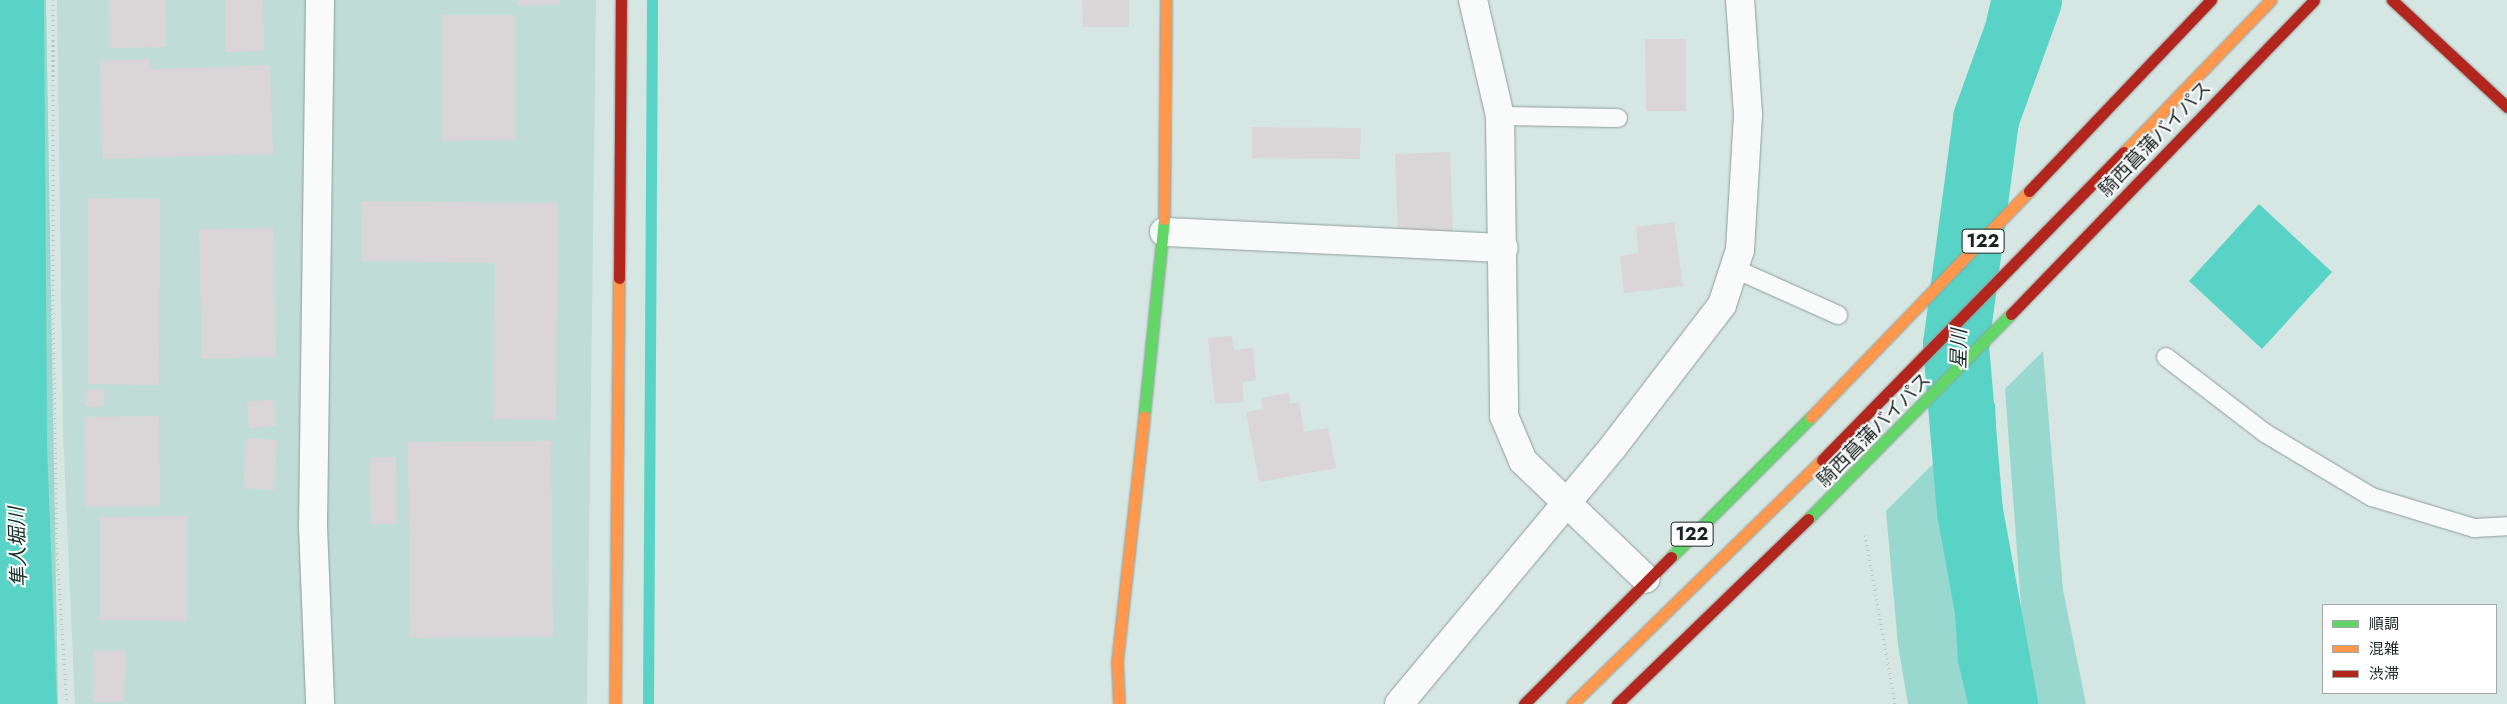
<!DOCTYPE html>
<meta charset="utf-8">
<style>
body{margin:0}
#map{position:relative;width:2507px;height:704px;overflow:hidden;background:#d5e6e3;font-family:Jost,"Noto Sans JP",sans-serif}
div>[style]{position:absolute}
.built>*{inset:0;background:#c0dcd7}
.green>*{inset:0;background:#99d8ce}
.water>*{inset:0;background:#59d3c5}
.stream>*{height:11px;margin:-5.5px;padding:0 5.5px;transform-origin:5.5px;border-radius:5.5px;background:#59d3c5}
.river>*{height:66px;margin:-33px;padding:0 33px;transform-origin:33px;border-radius:33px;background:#59d3c5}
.building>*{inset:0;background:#dad6d7}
.path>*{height:3px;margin-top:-1.5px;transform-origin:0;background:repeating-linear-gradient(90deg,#bec3c1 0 1px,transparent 0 5px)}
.roads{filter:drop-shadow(0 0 1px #909d9b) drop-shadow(0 0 1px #909d9b)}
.lane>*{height:18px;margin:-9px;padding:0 9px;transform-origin:9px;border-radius:9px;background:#f9fbfb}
.street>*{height:28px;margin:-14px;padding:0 14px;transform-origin:14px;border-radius:14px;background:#f9fbfb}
.fast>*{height:11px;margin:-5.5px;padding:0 5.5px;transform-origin:5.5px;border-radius:5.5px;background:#63d668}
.slow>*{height:11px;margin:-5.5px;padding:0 5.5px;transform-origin:5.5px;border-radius:5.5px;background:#ff974d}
.jam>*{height:11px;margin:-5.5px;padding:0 5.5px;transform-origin:5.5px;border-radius:5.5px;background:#b3261e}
span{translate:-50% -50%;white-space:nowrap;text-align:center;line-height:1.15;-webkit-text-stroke:4px #fff;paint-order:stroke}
.shield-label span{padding:1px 4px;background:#fff;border:1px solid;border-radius:4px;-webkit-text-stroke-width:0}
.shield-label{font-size:18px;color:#1a2523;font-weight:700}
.street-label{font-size:19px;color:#1a2523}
.water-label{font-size:20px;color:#162f2b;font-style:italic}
.legend{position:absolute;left:2322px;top:604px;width:175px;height:90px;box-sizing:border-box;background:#fff;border:1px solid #a3a8a7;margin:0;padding:6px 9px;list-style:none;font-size:15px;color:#1a2523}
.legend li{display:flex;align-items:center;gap:10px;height:25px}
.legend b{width:25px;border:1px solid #a3a8a7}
</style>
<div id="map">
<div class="built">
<div style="clip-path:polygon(57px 0,596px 0,587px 704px,75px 704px,63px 430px)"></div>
</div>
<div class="green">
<div style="clip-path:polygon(27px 0,46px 0,58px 704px,39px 704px,26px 415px)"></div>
<div style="clip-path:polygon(2043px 351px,2063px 590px,2086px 704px,2034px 704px,2022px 619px,2005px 389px)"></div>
<div style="clip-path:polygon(1938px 459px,1969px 704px,1908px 704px,1898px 645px,1886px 511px)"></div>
</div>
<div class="water">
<div style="clip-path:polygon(1991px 0,2054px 0,2032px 56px,2016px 139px,1942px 212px)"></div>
<div style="clip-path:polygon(2259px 204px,2332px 272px,2262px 349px,2189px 281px)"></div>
<div style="clip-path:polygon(1995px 403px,2000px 520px,2023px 704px,1968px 704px,1958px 661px,1945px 451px)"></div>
</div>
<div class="stream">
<div style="left:648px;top:704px;width:704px;rotate:-89.67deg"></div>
</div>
<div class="river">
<div style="left:11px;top:0;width:446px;rotate:89.6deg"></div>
<div style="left:14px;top:446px;width:258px;rotate:87.8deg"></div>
<div style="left:2005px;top:704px;width:195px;rotate:-100.3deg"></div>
<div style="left:1970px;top:512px;width:168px;rotate:-94.8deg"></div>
<div style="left:1956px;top:345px;width:228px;rotate:-82.4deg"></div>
<div style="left:1986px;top:119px;width:127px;rotate:-70.1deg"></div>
</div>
<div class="building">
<div style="clip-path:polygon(109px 0,165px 0,166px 47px,110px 48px)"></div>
<div style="clip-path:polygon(225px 0,263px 0,264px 51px,225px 52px)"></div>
<div style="clip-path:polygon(517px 0,560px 0,560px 5px,517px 6px)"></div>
<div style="clip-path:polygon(1082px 0,1129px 0,1129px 27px,1083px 27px)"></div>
<div style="clip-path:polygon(442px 15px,515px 15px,515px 140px,442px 141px)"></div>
<div style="clip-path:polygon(1645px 39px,1686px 39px,1686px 111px,1646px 111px)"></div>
<div style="clip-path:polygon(150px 59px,151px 69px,270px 65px,273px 154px,103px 159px,100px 61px)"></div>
<div style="clip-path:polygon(1252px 127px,1361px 128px,1360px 159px,1252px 158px)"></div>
<div style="clip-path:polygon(1450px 152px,1453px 232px,1398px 235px,1395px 154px)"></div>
<div style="clip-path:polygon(88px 198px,160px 199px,159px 385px,88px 384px)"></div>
<div style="clip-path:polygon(362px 201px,558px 203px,556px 420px,494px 419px,495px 263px,361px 261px)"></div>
<div style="clip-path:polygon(1674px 222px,1683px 286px,1624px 293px,1620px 256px,1639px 253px,1636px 227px)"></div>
<div style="clip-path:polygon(273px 228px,276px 357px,202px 359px,199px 229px)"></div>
<div style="clip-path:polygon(1232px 336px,1234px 350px,1253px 348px,1256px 380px,1242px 382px,1244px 402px,1215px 404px,1208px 338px)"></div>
<div style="clip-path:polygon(87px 389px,105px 390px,103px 407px,85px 406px)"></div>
<div style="clip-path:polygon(1289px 393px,1290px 404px,1299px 402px,1304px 432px,1328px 428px,1336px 468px,1259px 482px,1246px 412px,1263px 409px,1261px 398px)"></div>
<div style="clip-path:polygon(274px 399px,276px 426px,249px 428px,247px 402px)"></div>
<div style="clip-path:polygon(159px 416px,160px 506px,86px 507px,85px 417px)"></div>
<div style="clip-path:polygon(247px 438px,277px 440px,274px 490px,243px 488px)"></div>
<div style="clip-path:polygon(551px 441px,553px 637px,410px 638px,408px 442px)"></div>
<div style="clip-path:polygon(396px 457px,397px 524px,371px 524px,370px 458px)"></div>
<div style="clip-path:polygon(187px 516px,187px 621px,100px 620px,100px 517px)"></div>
<div style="clip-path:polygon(94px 650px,126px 651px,124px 702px,93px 702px)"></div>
</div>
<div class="path">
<div style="left:53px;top:0;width:308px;rotate:90deg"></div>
<div style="left:53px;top:308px;width:246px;rotate:89.1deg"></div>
<div style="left:57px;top:554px;width:150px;rotate:86.2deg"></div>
<div style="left:1865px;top:535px;width:172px;rotate:79.9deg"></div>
</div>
<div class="roads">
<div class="lane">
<div style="left:1500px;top:116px;width:118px;rotate:1deg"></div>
<div style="left:1735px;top:269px;width:113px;rotate:24.1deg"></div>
<div style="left:2166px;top:357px;width:125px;rotate:37.5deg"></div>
<div style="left:2265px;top:433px;width:125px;rotate:30.9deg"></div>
<div style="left:2372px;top:497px;width:107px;rotate:16.9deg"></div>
<div style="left:2474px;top:528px;width:33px;rotate:-3deg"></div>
</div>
<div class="street">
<div style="left:320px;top:0;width:526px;rotate:90.76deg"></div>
<div style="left:313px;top:526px;width:178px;rotate:87.7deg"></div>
<div style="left:1473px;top:0;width:119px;rotate:76.9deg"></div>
<div style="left:1500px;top:116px;width:300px;rotate:89.2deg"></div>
<div style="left:1504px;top:416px;width:49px;rotate:67.1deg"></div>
<div style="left:1523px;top:461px;width:170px;rotate:43.8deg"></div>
<div style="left:1164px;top:232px;width:340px;rotate:2.7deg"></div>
<div style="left:1399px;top:704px;width:334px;rotate:-50.2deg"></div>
<div style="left:1613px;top:447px;width:179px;rotate:-52.5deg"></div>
<div style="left:1722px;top:305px;width:58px;rotate:-71.9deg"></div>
<div style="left:1740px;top:250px;width:136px;rotate:-86.6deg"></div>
<div style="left:1748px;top:114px;width:114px;rotate:-94deg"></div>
</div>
<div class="fast">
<div style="left:1144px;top:416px;width:198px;rotate:-84.2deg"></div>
<div style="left:1808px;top:519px;width:289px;rotate:-45.3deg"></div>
<div style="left:1671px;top:557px;width:198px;rotate:-45deg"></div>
</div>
<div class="slow">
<div style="left:2124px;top:152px;width:211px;rotate:-46deg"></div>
<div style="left:1164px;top:219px;width:219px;rotate:-89.5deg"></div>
<div style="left:1811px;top:417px;width:314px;rotate:-46deg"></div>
<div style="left:615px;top:704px;width:426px;rotate:-89.5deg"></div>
<div style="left:1119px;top:704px;width:42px;rotate:-92.7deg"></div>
<div style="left:1117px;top:662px;width:247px;rotate:-83.7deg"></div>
<div style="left:1572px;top:704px;width:349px;rotate:-44.3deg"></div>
</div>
<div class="jam">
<div style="left:2392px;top:0;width:157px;rotate:42.9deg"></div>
<div style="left:2029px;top:191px;width:264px;rotate:-46.4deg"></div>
<div style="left:619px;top:278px;width:278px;rotate:-89.6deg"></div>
<div style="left:2011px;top:314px;width:436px;rotate:-46deg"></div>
<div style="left:1822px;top:460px;width:431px;rotate:-45.6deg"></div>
<div style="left:1524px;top:704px;width:208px;rotate:-45deg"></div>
<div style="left:1617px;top:704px;width:266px;rotate:-44.1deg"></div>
</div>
</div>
<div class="shield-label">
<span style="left:1983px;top:241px">122</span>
<span style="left:1692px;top:534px">122</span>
</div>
<div class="street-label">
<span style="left:2155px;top:139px;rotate:-46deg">騎西菖蒲バイパス</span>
<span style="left:1874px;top:430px;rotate:-45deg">騎西菖蒲バイパス</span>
</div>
<div class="water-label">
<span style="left:1959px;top:349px;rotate:-89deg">星川</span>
<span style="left:18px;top:547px;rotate:-92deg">隼人堀川</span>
</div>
<ul class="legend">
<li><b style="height:6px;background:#63d668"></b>順調</li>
<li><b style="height:6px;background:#ff974d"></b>混雑</li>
<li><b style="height:6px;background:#b3261e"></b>渋滞</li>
</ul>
</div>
